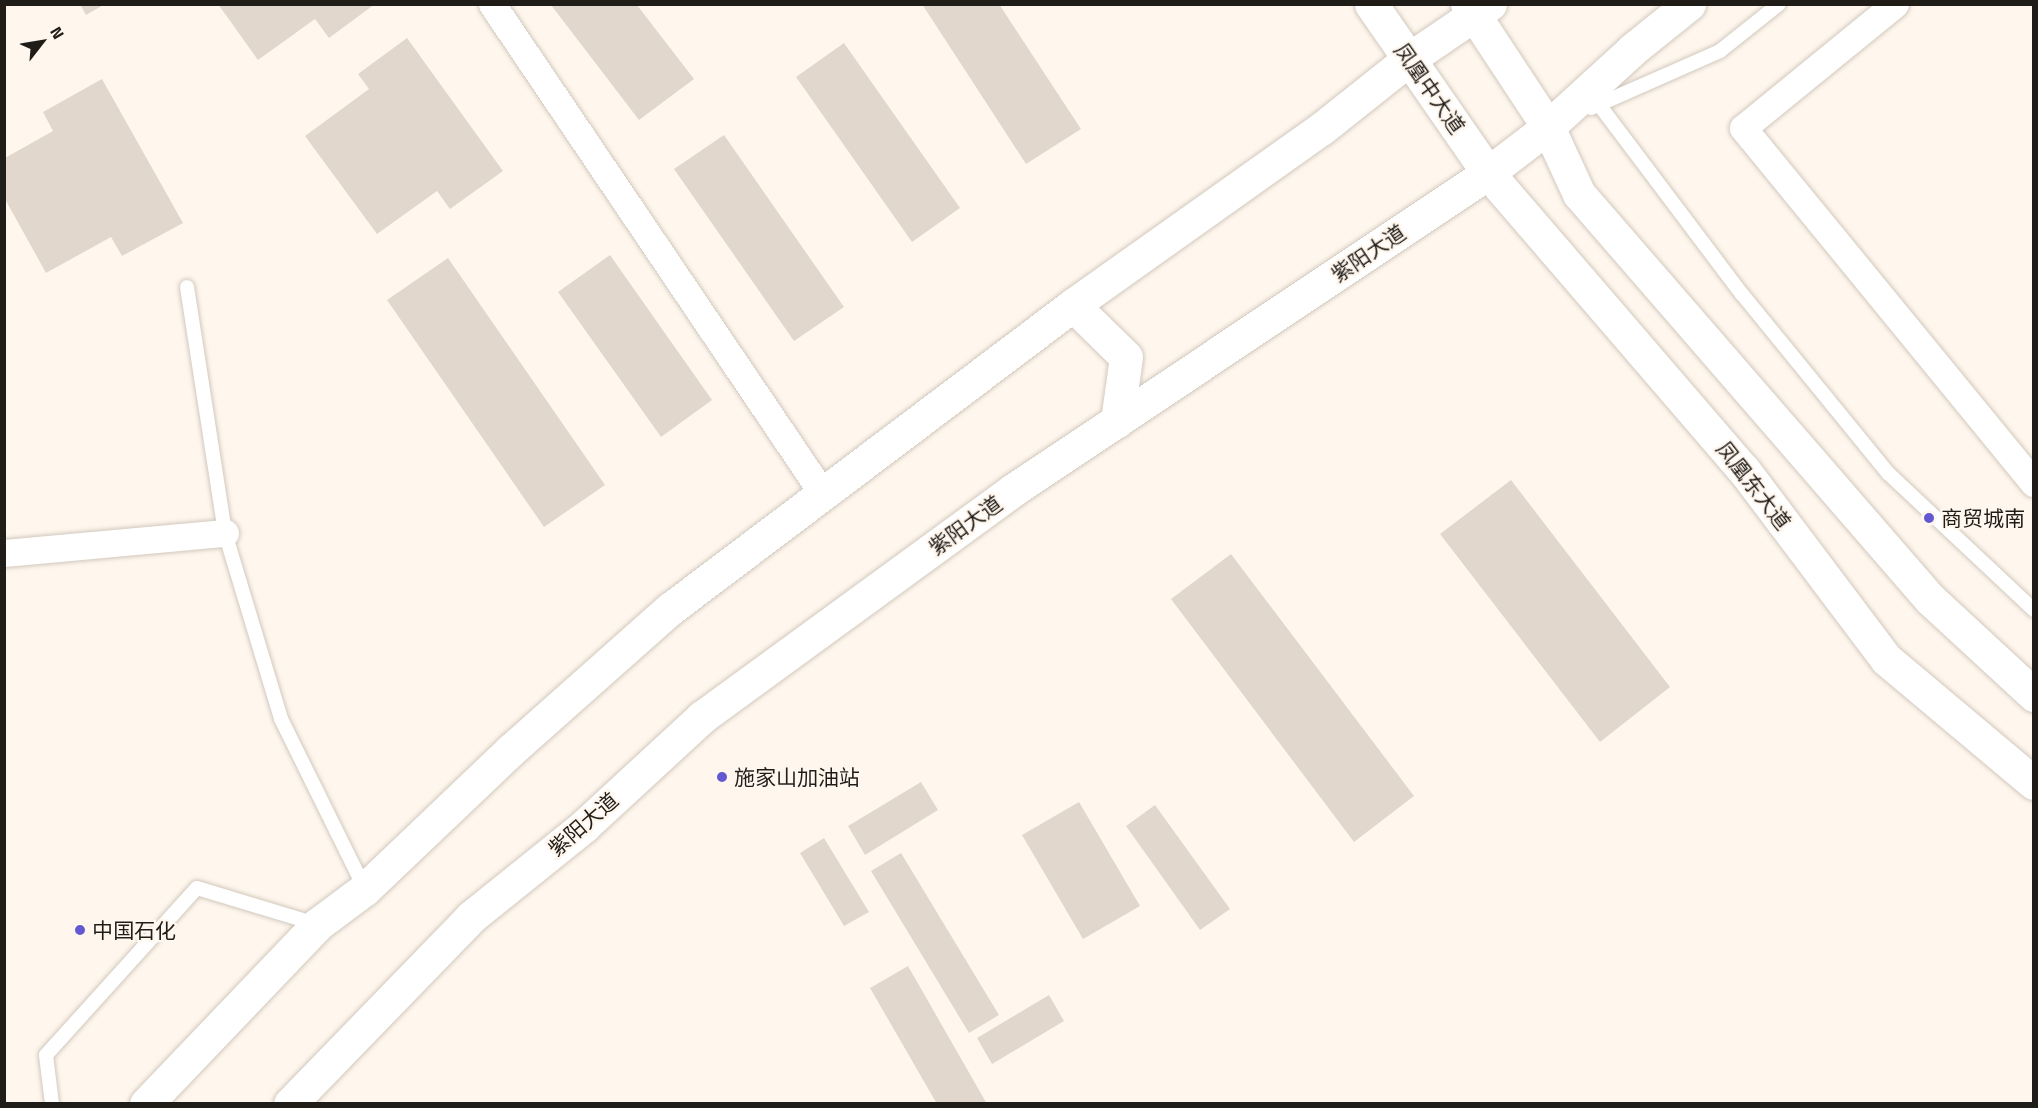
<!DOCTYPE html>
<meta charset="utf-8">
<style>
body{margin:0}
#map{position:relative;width:2038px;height:1108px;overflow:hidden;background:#fff7ee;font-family:"Titillium Web","Noto Sans SC",sans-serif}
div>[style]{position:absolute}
.building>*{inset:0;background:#e1d7cc}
.roads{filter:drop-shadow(0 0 2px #d2c8bd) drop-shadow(0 0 2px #d2c8bd)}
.lane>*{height:14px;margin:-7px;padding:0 7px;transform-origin:7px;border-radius:7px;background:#fff}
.street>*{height:27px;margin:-13.5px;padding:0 13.5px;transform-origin:13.5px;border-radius:13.5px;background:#fff}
.primary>*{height:33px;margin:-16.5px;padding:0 16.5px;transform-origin:16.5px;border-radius:16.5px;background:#fff}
.dots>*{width:16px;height:16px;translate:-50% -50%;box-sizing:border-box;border:3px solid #fff7ee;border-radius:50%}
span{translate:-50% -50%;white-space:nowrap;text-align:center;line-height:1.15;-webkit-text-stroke:4.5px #fff7ee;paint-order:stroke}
.street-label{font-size:21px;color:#201d19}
.poi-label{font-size:21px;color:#201d19}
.left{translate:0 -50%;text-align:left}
.frame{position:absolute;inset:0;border:6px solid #201d19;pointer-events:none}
.north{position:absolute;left:12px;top:12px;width:60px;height:60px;-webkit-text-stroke:4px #fff7ee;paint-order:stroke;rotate:59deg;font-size:16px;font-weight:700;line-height:24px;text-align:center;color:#201d19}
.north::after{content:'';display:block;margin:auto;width:21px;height:27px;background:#201d19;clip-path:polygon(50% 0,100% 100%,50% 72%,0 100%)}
</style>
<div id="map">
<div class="building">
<div style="clip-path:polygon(80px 4px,105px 4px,86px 15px)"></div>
<div style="clip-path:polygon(218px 4px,375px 4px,329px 38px,315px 19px,258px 60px)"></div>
<div style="clip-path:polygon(922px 4px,999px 4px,1081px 129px,1026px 164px)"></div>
<div style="clip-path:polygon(551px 5px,637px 5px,694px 79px,639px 120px)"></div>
<div style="clip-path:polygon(407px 38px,503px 171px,450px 209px,437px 191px,377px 234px,305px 136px,369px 89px,358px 74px)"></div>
<div style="clip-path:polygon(844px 43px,960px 208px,912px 242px,796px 77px)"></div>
<div style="clip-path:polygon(102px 79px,183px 223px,122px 256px,111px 237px,46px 273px,5px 199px,5px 158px,53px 131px,43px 112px)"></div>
<div style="clip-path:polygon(724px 135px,844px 307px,794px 341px,674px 169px)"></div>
<div style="clip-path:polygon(610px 255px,712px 400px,661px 437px,558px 292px)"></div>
<div style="clip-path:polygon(448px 258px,605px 485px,544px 527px,387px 300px)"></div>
<div style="clip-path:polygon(1511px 480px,1670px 687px,1600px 742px,1440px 534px)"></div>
<div style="clip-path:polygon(1231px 554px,1414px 796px,1354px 842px,1171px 599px)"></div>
<div style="clip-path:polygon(921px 782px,938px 810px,865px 855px,848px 826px)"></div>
<div style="clip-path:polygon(1079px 802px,1140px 906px,1083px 939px,1022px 835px)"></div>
<div style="clip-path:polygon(1155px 805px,1230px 909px,1200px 930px,1126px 826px)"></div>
<div style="clip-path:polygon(824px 838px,869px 912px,844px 926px,800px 853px)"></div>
<div style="clip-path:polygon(901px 853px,999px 1015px,969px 1033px,871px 871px)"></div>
<div style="clip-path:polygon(908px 966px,987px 1104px,937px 1104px,870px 988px)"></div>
<div style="clip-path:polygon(1049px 995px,1064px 1021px,992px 1064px,977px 1038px)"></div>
</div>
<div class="roads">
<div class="lane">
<div style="left:1588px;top:90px;width:256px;rotate:53deg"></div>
<div style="left:1742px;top:294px;width:232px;rotate:50.8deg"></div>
<div style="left:1889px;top:474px;width:199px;rotate:43.2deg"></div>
<div style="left:1591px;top:108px;width:141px;rotate:-23.8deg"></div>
<div style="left:1720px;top:51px;width:75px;rotate:-38.5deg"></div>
<div style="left:187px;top:287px;width:249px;rotate:81.2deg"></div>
<div style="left:225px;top:533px;width:194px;rotate:73.2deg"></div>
<div style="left:281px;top:719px;width:190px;rotate:63.7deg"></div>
<div style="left:52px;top:1104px;width:49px;rotate:-97deg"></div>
<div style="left:46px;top:1055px;width:225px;rotate:-47.9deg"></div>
<div style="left:197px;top:888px;width:124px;rotate:16.8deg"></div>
</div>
<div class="street">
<div style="left:492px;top:4px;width:591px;rotate:55.96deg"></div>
<div style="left:1895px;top:4px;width:196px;rotate:140.8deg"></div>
<div style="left:1743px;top:128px;width:459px;rotate:50.7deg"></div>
<div style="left:4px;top:553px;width:222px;rotate:-5.2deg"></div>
</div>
<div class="primary">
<div style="left:1371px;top:4px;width:206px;rotate:55.3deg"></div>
<div style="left:1488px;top:173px;width:391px;rotate:49.3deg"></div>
<div style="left:1743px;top:469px;width:238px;rotate:53deg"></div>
<div style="left:1886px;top:659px;width:193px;rotate:40deg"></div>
<div style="left:1467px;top:4px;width:147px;rotate:56.6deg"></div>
<div style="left:1548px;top:127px;width:74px;rotate:65.2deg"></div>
<div style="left:1579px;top:194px;width:536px;rotate:49.09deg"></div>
<div style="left:1930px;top:599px;width:142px;rotate:42.7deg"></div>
<div style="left:1073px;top:305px;width:74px;rotate:44.5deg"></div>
<div style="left:1126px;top:357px;width:65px;rotate:98deg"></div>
<div style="left:146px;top:1104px;width:249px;rotate:-46.3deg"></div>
<div style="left:318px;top:924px;width:59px;rotate:-36.7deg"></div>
<div style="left:365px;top:889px;width:202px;rotate:-43.6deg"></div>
<div style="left:511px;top:750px;width:213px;rotate:-41.6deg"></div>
<div style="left:670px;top:609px;width:505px;rotate:-37.03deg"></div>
<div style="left:1073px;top:305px;width:304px;rotate:-35.4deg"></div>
<div style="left:1321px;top:129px;width:112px;rotate:-38.5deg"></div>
<div style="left:1409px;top:59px;width:98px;rotate:-34.2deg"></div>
<div style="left:290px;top:1104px;width:260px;rotate:-45.9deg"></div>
<div style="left:471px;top:917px;width:145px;rotate:-38.8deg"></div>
<div style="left:584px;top:826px;width:161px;rotate:-42.7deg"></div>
<div style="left:702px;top:717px;width:385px;rotate:-36.1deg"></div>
<div style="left:1013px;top:490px;width:571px;rotate:-33.72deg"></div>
<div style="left:1488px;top:173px;width:76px;rotate:-37.5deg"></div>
<div style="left:1548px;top:127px;width:115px;rotate:-42.5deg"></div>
<div style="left:1633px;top:49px;width:72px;rotate:-38.8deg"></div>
</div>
</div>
<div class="dots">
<div style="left:1929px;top:518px;background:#6259d2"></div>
<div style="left:722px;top:777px;background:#6259d2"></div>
<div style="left:80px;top:930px;background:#6259d2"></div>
</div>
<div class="street-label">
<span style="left:1430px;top:88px;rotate:55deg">凤凰中大道</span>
<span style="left:1368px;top:253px;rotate:-34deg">紫阳大道</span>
<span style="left:1754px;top:485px;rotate:52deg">凤凰东大道</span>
<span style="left:965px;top:525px;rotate:-36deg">紫阳大道</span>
<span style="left:583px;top:824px;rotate:-41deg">紫阳大道</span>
</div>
<div class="poi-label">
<span class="left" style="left:1941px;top:518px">商贸城南</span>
<span class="left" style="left:734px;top:777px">施家山加油站</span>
<span class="left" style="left:92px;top:930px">中国石化</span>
</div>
<div class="frame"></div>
<div class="north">N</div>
</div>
